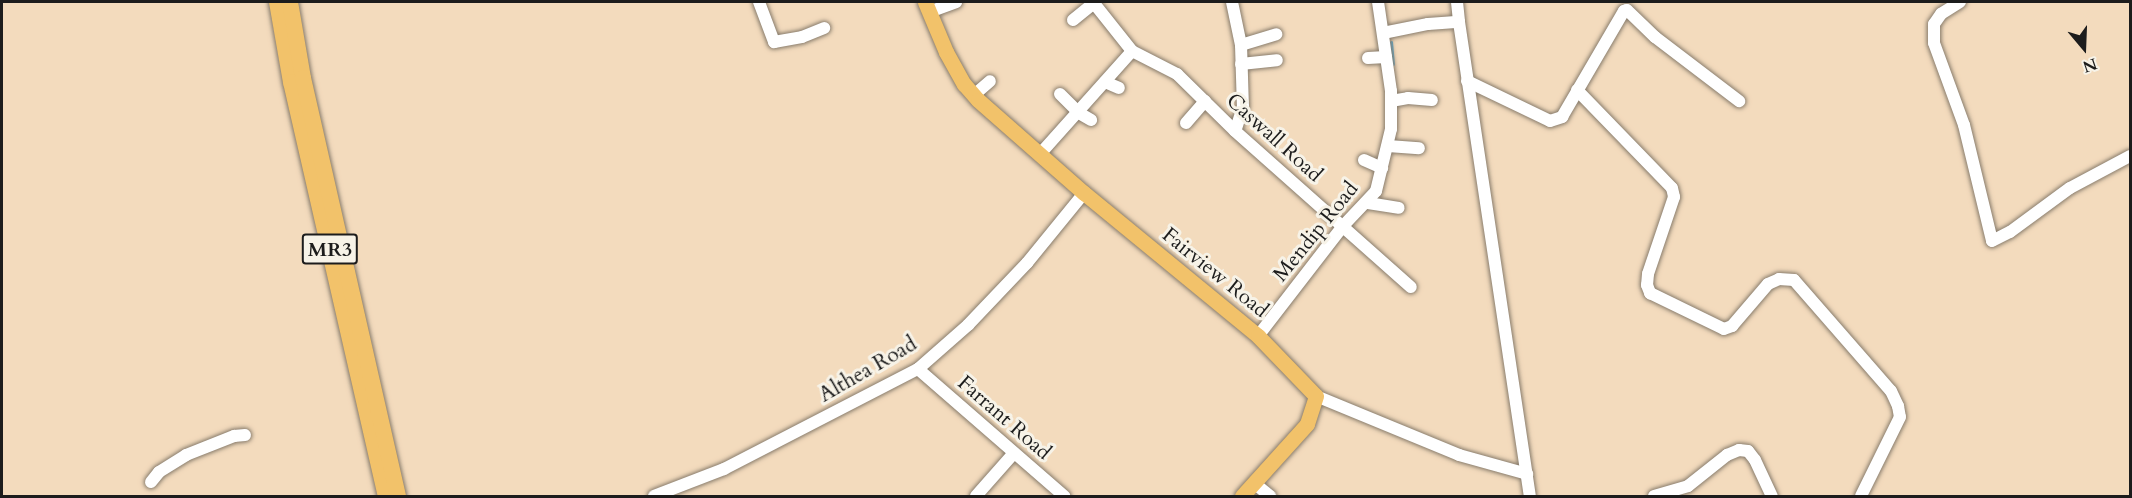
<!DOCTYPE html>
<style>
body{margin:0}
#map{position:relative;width:2132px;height:498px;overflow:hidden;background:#f3dbbd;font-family:Cardo,serif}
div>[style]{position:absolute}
.stream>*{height:3px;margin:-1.5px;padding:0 1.5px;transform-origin:1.5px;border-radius:1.5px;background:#56aad2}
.roads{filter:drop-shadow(0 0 2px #887c6c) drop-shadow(0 0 2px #887c6c)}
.minor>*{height:12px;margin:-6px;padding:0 6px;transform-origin:6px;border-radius:6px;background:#fff}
.major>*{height:15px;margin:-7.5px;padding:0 7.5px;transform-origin:7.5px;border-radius:7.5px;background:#f2c26a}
.highway>*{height:16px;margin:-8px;padding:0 8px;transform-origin:8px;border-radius:8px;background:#f2c26a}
span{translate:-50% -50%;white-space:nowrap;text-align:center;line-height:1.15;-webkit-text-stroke:6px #f7f3e8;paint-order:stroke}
.shield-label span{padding:2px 4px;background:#f7f3e8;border:2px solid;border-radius:4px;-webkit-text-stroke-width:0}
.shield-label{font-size:20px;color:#1c1c1c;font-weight:700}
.street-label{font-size:21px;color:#1c1c1c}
.frame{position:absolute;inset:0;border:3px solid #1c1c1c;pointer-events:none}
.north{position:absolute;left:2054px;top:18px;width:60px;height:60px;-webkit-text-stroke:4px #f7f3e8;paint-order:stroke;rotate:161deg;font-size:16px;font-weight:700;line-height:24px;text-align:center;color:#1c1c1c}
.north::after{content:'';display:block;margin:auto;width:21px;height:27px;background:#1c1c1c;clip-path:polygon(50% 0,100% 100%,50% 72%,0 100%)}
</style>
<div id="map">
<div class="stream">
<div style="left:1391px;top:42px;width:22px;rotate:85deg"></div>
</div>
<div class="roads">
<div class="minor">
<div style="left:759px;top:2px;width:43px;rotate:69.4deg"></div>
<div style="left:774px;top:42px;width:28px;rotate:-10deg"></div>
<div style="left:802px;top:37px;width:24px;rotate:-22deg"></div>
<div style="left:1093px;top:2px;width:63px;rotate:51.5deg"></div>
<div style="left:1132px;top:51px;width:51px;rotate:27.1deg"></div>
<div style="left:1177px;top:74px;width:81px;rotate:44.5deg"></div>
<div style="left:1235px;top:131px;width:235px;rotate:41.6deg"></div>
<div style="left:1232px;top:2px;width:44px;rotate:78.2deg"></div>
<div style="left:1241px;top:45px;width:62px;rotate:88.2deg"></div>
<div style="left:1243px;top:107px;width:25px;rotate:108deg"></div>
<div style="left:1457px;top:2px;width:20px;rotate:84deg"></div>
<div style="left:1960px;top:2px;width:22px;rotate:148deg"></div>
<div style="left:1941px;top:14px;width:12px;rotate:125deg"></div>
<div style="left:1934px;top:24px;width:19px;rotate:90deg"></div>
<div style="left:1934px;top:43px;width:87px;rotate:69.9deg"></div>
<div style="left:1964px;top:125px;width:119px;rotate:76.4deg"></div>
<div style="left:1992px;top:241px;width:20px;rotate:-27deg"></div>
<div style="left:2010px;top:232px;width:74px;rotate:-36.3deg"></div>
<div style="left:2070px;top:188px;width:68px;rotate:-28.1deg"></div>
<div style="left:929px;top:12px;width:29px;rotate:-20deg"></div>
<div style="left:1073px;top:20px;width:27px;rotate:-39deg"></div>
<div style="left:1383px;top:33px;width:46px;rotate:-11.3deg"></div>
<div style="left:1428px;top:24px;width:31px;rotate:-4deg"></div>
<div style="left:1459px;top:22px;width:479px;rotate:81.5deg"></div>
<div style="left:1241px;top:45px;width:37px;rotate:-17deg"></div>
<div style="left:1368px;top:58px;width:18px;rotate:-3deg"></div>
<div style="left:1241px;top:64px;width:36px;rotate:-6deg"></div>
<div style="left:1467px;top:81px;width:92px;rotate:25.7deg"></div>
<div style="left:1550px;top:121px;width:13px;rotate:-18deg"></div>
<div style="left:1562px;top:117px;width:123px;rotate:-59.7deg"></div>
<div style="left:1624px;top:11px;width:3px;rotate:-18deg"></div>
<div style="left:1627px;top:10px;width:39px;rotate:44deg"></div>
<div style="left:1655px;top:37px;width:106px;rotate:37.3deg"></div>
<div style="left:1105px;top:82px;width:15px;rotate:23deg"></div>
<div style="left:1577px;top:90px;width:136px;rotate:45.9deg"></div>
<div style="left:1672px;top:188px;width:9px;rotate:77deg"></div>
<div style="left:1674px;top:197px;width:81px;rotate:108.7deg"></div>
<div style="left:1648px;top:274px;width:11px;rotate:95deg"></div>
<div style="left:1647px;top:285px;width:9px;rotate:69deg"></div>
<div style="left:1650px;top:293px;width:82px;rotate:25.9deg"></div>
<div style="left:1724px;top:329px;width:9px;rotate:-21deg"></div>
<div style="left:1732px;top:326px;width:55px;rotate:-49.4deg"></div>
<div style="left:1768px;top:284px;width:12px;rotate:-24deg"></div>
<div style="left:1779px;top:279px;width:15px;rotate:4deg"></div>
<div style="left:1794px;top:280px;width:147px;rotate:48.9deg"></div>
<div style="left:1891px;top:391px;width:17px;rotate:65deg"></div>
<div style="left:1898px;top:406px;width:11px;rotate:80deg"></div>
<div style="left:1900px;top:417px;width:88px;rotate:116.3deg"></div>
<div style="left:1060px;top:94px;width:27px;rotate:45deg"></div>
<div style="left:1079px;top:113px;width:14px;rotate:30deg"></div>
<div style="left:974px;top:95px;width:21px;rotate:-41deg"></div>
<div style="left:1391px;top:101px;width:17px;rotate:-10deg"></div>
<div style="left:1408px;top:98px;width:24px;rotate:5deg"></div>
<div style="left:1186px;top:123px;width:29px;rotate:-49deg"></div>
<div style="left:1388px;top:146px;width:31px;rotate:4deg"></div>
<div style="left:1040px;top:154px;width:138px;rotate:-48.2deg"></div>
<div style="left:1364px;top:160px;width:20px;rotate:24deg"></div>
<div style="left:1368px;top:203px;width:31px;rotate:9deg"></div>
<div style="left:1258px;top:336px;width:139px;rotate:-52.3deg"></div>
<div style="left:1343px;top:226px;width:48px;rotate:-46.7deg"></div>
<div style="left:1376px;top:191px;width:64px;rotate:-76.4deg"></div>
<div style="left:1391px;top:129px;width:38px;rotate:-90deg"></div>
<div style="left:1391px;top:91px;width:90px;rotate:-98.3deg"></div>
<div style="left:918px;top:369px;width:194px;rotate:41deg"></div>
<div style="left:1316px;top:396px;width:155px;rotate:22.4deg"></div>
<div style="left:1459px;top:455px;width:71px;rotate:15.6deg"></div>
<div style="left:151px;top:482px;width:13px;rotate:-51deg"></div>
<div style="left:159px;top:472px;width:32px;rotate:-32deg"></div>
<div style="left:186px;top:455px;width:52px;rotate:-21.6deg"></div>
<div style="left:234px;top:436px;width:11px;rotate:-5deg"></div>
<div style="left:1254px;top:483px;width:21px;rotate:39deg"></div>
<div style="left:654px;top:496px;width:75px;rotate:-21.1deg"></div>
<div style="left:724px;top:469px;width:218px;rotate:-27.3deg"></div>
<div style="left:918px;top:369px;width:67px;rotate:-41.3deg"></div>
<div style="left:968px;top:325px;width:86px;rotate:-46.4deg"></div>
<div style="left:1027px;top:263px;width:90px;rotate:-50.8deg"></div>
<div style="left:976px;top:496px;width:57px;rotate:-48.5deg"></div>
<div style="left:1654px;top:496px;width:35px;rotate:-16deg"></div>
<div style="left:1688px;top:486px;width:50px;rotate:-38.5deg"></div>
<div style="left:1727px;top:455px;width:13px;rotate:-23deg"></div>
<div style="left:1739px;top:450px;width:9px;rotate:6deg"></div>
<div style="left:1748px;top:451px;width:11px;rotate:52deg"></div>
<div style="left:1755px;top:460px;width:40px;rotate:65deg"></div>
</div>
<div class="major">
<div style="left:925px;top:2px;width:54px;rotate:67.2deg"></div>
<div style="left:946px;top:52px;width:37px;rotate:61deg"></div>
<div style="left:964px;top:84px;width:21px;rotate:49deg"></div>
<div style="left:978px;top:100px;width:141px;rotate:41.3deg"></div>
<div style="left:1084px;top:193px;width:225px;rotate:39.4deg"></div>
<div style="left:1258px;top:336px;width:83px;rotate:46deg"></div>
<div style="left:1316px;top:396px;width:29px;rotate:108deg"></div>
<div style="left:1307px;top:424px;width:97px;rotate:132.1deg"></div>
</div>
<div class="highway">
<div style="left:277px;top:2px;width:81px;rotate:80.1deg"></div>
<div style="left:291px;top:82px;width:425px;rotate:77.1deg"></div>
<div style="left:290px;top:2px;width:77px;rotate:80.3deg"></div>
<div style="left:303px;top:78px;width:429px;rotate:77.2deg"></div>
</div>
</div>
<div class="shield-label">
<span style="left:330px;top:249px">MR3</span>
</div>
<div class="street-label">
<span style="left:1274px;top:138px;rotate:42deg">Caswall Road</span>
<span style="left:1316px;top:232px;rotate:-51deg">Mendip Road</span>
<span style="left:1215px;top:273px;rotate:39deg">Fairview Road</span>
<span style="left:868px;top:370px;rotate:-30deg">Althea Road</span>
<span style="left:1004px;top:418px;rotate:41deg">Farrant Road</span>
</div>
<div class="frame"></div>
<div class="north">N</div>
</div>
